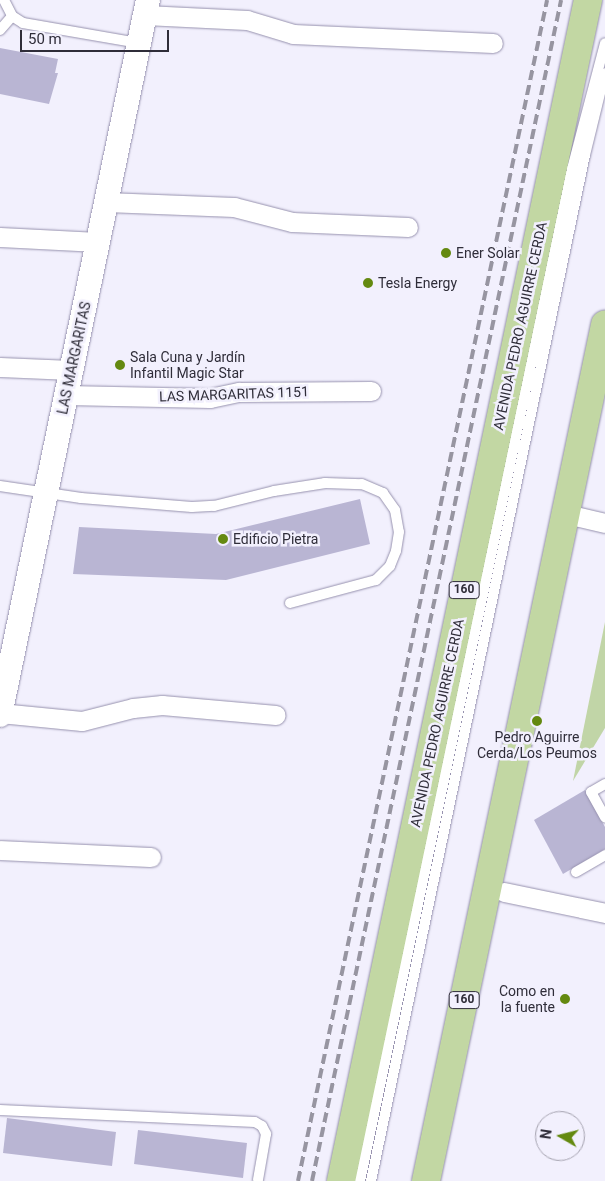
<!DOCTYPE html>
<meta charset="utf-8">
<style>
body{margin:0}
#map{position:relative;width:605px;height:1181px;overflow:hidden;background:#f2f0fd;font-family:Roboto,sans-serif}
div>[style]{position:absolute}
.green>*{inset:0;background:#c1d5a7}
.building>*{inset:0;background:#b9b5d3}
.roads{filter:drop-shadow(0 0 1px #9691ae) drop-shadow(0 0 1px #9691ae)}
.service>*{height:10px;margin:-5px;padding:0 5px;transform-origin:5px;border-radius:5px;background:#fff}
.minor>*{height:19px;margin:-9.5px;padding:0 9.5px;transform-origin:9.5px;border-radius:9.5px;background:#fff}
.tertiary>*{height:24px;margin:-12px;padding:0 12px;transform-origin:12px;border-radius:12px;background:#fff}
.trunk>*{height:28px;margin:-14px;padding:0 14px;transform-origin:14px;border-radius:14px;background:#c2d7a3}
.rail>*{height:4px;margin-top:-2px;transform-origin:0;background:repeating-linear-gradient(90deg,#9795a1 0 10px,transparent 0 15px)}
.dots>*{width:14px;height:14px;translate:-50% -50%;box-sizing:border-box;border:2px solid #f2f0fd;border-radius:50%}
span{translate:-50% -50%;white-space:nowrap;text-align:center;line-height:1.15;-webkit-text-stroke:5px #f2f0fd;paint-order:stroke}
.shield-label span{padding:1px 4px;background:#f2f0fd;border:1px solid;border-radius:4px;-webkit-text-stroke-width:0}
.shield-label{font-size:12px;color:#2f2d39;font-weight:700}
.poi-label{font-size:14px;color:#2f2d39}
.left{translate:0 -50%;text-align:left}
.right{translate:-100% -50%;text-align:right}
.street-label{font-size:14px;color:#2f2d39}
.north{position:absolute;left:535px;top:1111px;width:50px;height:50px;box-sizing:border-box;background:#f2f0fd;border:1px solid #a4a2af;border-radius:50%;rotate:278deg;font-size:14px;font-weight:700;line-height:20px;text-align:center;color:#2f2d39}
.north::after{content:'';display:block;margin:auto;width:18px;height:22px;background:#648910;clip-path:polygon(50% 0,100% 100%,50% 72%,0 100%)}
.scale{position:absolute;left:20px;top:30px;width:149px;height:22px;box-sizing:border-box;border:2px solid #2f2d39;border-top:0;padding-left:6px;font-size:15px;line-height:18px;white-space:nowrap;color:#2f2d39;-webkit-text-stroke:4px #f2f0fd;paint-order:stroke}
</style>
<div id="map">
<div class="green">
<div style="clip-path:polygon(605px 622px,605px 728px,573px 781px)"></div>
</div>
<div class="building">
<div style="clip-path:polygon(0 48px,58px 59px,55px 73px,58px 73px,49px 104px,0 94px)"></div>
<div style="clip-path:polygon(360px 499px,370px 544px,226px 580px,73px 574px,79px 527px,216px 534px)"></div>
<div style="clip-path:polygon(585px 790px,605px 827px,605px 849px,563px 874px,534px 820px)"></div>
<div style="clip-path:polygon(7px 1118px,116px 1132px,112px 1166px,3px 1153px)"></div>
<div style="clip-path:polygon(138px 1130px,247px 1143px,243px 1178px,134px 1164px)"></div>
</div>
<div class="roads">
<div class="service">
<div style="left:4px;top:0;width:18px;rotate:63deg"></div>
<div style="left:12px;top:16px;width:13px;rotate:32deg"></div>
<div style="left:23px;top:23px;width:118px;rotate:9.8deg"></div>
<div style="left:0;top:30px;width:18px;rotate:-49deg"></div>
<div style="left:0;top:486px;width:82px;rotate:8.4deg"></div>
<div style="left:81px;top:498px;width:111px;rotate:4.6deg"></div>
<div style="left:192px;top:507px;width:22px;rotate:-3deg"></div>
<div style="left:214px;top:506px;width:62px;rotate:-14deg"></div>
<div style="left:274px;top:491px;width:52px;rotate:-8.9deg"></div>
<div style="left:325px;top:483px;width:37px;rotate:2deg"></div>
<div style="left:362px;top:484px;width:23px;rotate:23deg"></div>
<div style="left:383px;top:493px;width:21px;rotate:55deg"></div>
<div style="left:395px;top:510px;width:22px;rotate:80deg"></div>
<div style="left:399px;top:532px;width:19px;rotate:99deg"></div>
<div style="left:396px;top:551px;width:16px;rotate:112deg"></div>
<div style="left:390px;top:566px;width:20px;rotate:135deg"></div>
<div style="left:376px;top:580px;width:89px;rotate:165deg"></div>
<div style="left:605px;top:784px;width:16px;rotate:150deg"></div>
<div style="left:591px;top:792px;width:29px;rotate:61deg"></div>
<div style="left:576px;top:872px;width:34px;rotate:-30deg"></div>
<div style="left:0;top:1110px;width:255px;rotate:2.7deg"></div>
<div style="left:255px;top:1122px;width:8px;rotate:30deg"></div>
<div style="left:262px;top:1126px;width:9px;rotate:63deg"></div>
<div style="left:266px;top:1134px;width:47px;rotate:99.9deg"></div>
<div style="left:360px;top:1181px;width:1034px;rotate:-78.17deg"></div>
<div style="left:572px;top:169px;width:130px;rotate:-75.3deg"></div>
<div style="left:371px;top:1181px;width:1048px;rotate:-78.22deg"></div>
<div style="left:585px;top:155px;width:84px;rotate:-76.3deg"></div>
</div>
<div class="minor">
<div style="left:145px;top:15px;width:102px;rotate:2.8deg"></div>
<div style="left:247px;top:20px;width:48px;rotate:16.9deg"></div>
<div style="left:293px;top:34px;width:200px;rotate:2.6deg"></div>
<div style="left:106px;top:202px;width:128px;rotate:2.2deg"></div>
<div style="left:234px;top:207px;width:60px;rotate:14.5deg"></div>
<div style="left:292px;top:222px;width:116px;rotate:2.5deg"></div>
<div style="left:0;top:237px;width:98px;rotate:2.9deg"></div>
<div style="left:0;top:367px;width:71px;rotate:2.4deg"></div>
<div style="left:66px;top:395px;width:144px;rotate:1.2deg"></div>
<div style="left:210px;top:398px;width:30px;rotate:-12deg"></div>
<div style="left:239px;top:392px;width:132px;rotate:-0.4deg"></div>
<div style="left:579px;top:517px;width:27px;rotate:13deg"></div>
<div style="left:0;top:713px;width:82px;rotate:5.6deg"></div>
<div style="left:82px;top:721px;width:53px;rotate:-14.3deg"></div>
<div style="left:133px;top:708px;width:29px;rotate:-6deg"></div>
<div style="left:162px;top:705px;width:114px;rotate:5deg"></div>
<div style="left:0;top:850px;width:151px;rotate:2.7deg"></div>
<div style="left:504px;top:892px;width:103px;rotate:11.7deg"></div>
</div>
<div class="tertiary">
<div style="left:0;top:715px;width:730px;rotate:-78.31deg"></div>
</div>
<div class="trunk">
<div style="left:341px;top:1181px;width:1207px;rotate:-78.19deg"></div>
<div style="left:426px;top:1181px;width:875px;rotate:-78.19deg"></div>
</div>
</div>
<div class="rail">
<div style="left:298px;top:1181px;width:1207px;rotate:-78.09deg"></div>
<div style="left:312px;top:1181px;width:1207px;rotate:-78.09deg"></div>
</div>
<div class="dots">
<div style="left:446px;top:253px;background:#648910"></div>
<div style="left:368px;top:283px;background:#648910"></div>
<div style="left:120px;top:365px;background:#648910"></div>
<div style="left:223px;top:539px;background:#648910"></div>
<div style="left:537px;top:721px;background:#648910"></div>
<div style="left:565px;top:999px;background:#648910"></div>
</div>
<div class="shield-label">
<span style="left:464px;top:590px">160</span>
<span style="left:464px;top:1000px">160</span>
</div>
<div class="poi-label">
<span class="left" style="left:456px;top:253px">Ener Solar</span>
<span class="left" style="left:378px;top:283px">Tesla Energy</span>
<span class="left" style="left:130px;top:365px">Sala Cuna y Jardín<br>Infantil Magic Star</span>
<span class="left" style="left:233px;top:539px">Edificio Pietra</span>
<span style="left:537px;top:745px">Pedro Aguirre<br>Cerda/Los Peumos</span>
<span class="right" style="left:555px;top:999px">Como en<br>la fuente</span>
</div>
<div class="street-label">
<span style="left:520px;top:326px;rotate:-78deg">AVENIDA PEDRO AGUIRRE CERDA</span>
<span style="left:74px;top:358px;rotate:-78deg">LAS MARGARITAS</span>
<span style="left:234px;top:394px;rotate:-2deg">LAS MARGARITAS 1151</span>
<span style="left:437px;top:723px;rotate:-78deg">AVENIDA PEDRO AGUIRRE CERDA</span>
</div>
<div class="north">N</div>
<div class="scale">50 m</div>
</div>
